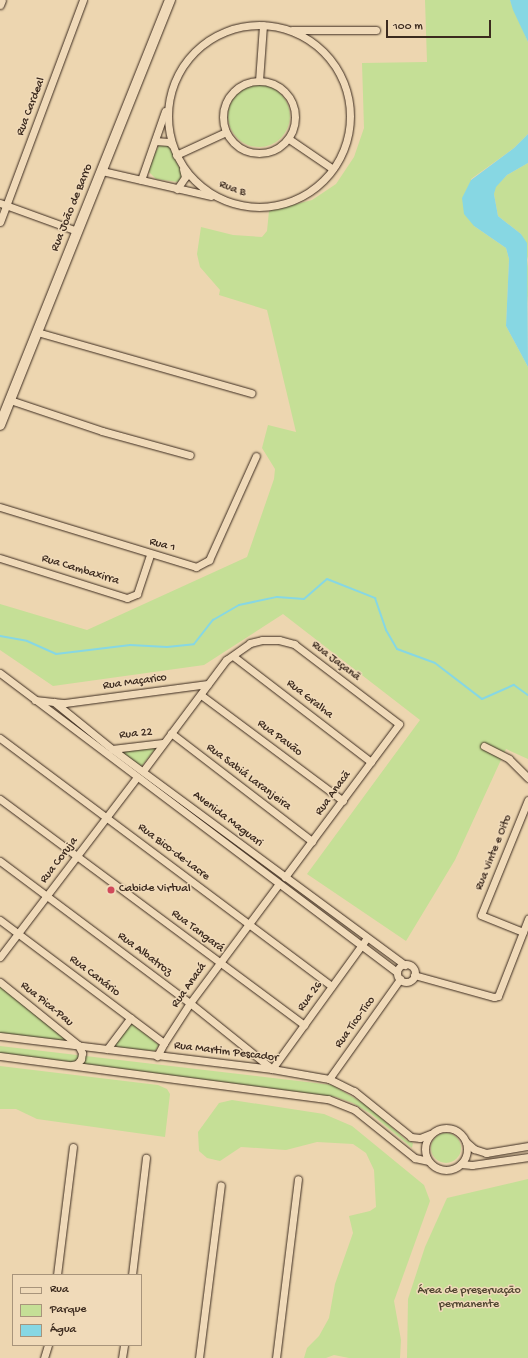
<!DOCTYPE html>
<meta charset="utf-8">
<style>
body{margin:0}
#map{position:relative;width:528px;height:1358px;overflow:hidden;background:#edd6b0;font-family:"Gochi Hand",sans-serif}
div>[style]{position:absolute}
.green>*{inset:0;background:#c5df96}
.round{border-radius:50%}
.water>*{inset:0;background:#87d7e3}
.stream>*{height:2px;margin:-1px;padding:0 1px;transform-origin:1px;border-radius:1px;background:#87d7e3}
.roads{filter:drop-shadow(0 0 1px #3b2a1e) drop-shadow(0 0 1px #3b2a1e)}
.street>*{height:7px;margin:-3.5px;padding:0 3.5px;transform-origin:3.5px;border-radius:3.5px;background:#f0dab9}
.street>.ring{margin:-3.5px;padding:0;box-sizing:content-box;background:none;border:7px solid #f0dab9;border-radius:50%}
.secondary>*{height:10px;margin:-5px;padding:0 5px;transform-origin:5px;border-radius:5px;background:#f0dab9}
.dots>*{width:11px;height:11px;translate:-50% -50%;box-sizing:border-box;border:2px solid #f0dab9;border-radius:50%}
span{translate:-50% -50%;white-space:nowrap;text-align:center;line-height:1.15;-webkit-text-stroke:3px #f0dab9;paint-order:stroke}
.street-label{font-size:12px;color:#3b2a1e}
.poi-label{font-size:12px;color:#3b2a1e}
.left{translate:0 -50%;text-align:left}
.park-label{font-size:12px;color:#504530}
.legend{position:absolute;left:12px;top:1274px;width:130px;height:72px;box-sizing:border-box;background:#f0dab9;border:1px solid #a8947b;margin:0;padding:5px 7px;list-style:none;font-size:12px;color:#3b2a1e}
.legend li{display:flex;align-items:center;gap:8px;height:20px}
.legend b{width:20px;border:1px solid #a8947b}
.scale{position:absolute;left:386px;top:20px;width:105px;height:18px;box-sizing:border-box;border:2px solid #3b2a1e;border-top:0;padding-left:5px;font-size:12px;line-height:14px;white-space:nowrap;color:#3b2a1e;-webkit-text-stroke:3px #f0dab9;paint-order:stroke}
</style>
<div id="map">
<div class="green">
<div style="clip-path:polygon(425px 0,510px 0,528px 42px,528px 134px,514px 148px,471px 179px,474px 226px,506px 248px,509px 259px,506px 326px,528px 367px,528px 759px,506px 749px,455px 860px,406px 941px,307px 874px,420px 720px,283px 614px,204px 665px,53px 686px,0 650px,0 604px,87px 630px,247px 557px,274px 479px,275px 469px,262px 448px,268px 425px,296px 432px,267px 310px,219px 295px,220px 290px,200px 267px,197px 254px,201px 227px,233px 235px,262px 237px,267px 231px,269px 211px,312px 200px,336px 184px,354px 157px,364px 128px,362px 63px,427px 62px)"></div>
<div class="round" style="left:228px;top:85px;width:62px;height:62px"></div>
<div style="clip-path:polygon(159px 145px,169px 146px,181px 171px,182px 176px,178px 182px,156px 179px,149px 172px,149px 166px)"></div>
<div style="clip-path:polygon(528px 163px,528px 303px,525px 281px,528px 260px,521px 234px,498px 216px,494px 194px,495px 187px,507px 175px)"></div>
<div style="clip-path:polygon(157px 747px,141px 767px,117px 751px)"></div>
<div style="clip-path:polygon(0 983px,76px 1044px,0 1035px)"></div>
<div style="clip-path:polygon(130px 1022px,159px 1045px,155px 1051px,113px 1048px)"></div>
<div style="clip-path:polygon(0 1046px,332px 1085px,368px 1106px,406px 1140px,413px 1143px,412px 1148px,371px 1114px,353px 1103px,336px 1097px,0 1053px)"></div>
<div style="clip-path:polygon(0 1066px,158px 1085px,167px 1089px,170px 1094px,165px 1137px,37px 1119px,16px 1109px,0 1109px)"></div>
<div style="clip-path:polygon(232px 1100px,324px 1114px,352px 1126px,424px 1185px,430px 1201px,394px 1301px,401px 1340px,400px 1358px,349px 1358px,334px 1355px,326px 1358px,304px 1358px,307px 1348px,319px 1336px,329px 1318px,335px 1284px,353px 1233px,349px 1216px,370px 1211px,376px 1207px,374px 1170px,366px 1153px,353px 1144px,317px 1142px,286px 1150px,241px 1147px,220px 1161px,207px 1158px,199px 1151px,198px 1132px,219px 1103px)"></div>
<div class="round" style="left:431px;top:1133px;width:30px;height:30px"></div>
<div style="clip-path:polygon(528px 1179px,528px 1358px,407px 1358px,408px 1299px,425px 1247px,447px 1198px)"></div>
</div>
<div class="water">
<div style="clip-path:polygon(510px 0,528px 0,528px 42px,513px 10px)"></div>
<div style="clip-path:polygon(528px 134px,528px 163px,507px 175px,496px 187px,494px 194px,498px 216px,521px 234px,527px 243px,528px 367px,506px 326px,509px 259px,506px 248px,474px 226px,464px 214px,462px 198px,471px 180px,514px 148px)"></div>
</div>
<div class="stream">
<div style="left:0;top:636px;width:27px;rotate:10deg"></div>
<div style="left:27px;top:641px;width:32px;rotate:24deg"></div>
<div style="left:56px;top:654px;width:75px;rotate:-6.9deg"></div>
<div style="left:130px;top:645px;width:37px;rotate:3deg"></div>
<div style="left:167px;top:647px;width:27px;rotate:-6deg"></div>
<div style="left:194px;top:644px;width:31px;rotate:-52deg"></div>
<div style="left:213px;top:620px;width:30px;rotate:-30deg"></div>
<div style="left:239px;top:605px;width:39px;rotate:-12deg"></div>
<div style="left:277px;top:597px;width:27px;rotate:4deg"></div>
<div style="left:304px;top:599px;width:30px;rotate:-41deg"></div>
<div style="left:327px;top:579px;width:52px;rotate:21.6deg"></div>
<div style="left:375px;top:598px;width:34px;rotate:71deg"></div>
<div style="left:386px;top:630px;width:22px;rotate:60deg"></div>
<div style="left:397px;top:649px;width:40px;rotate:20.2deg"></div>
<div style="left:435px;top:663px;width:59px;rotate:37.5deg"></div>
<div style="left:482px;top:699px;width:35px;rotate:-24deg"></div>
<div style="left:514px;top:685px;width:17px;rotate:36deg"></div>
</div>
<div class="roads">
<div class="street">
<div style="left:0;top:5px;width:5px;rotate:-68deg"></div>
<div class="ring" style="left:168px;top:25px;width:175px;height:175px"></div>
<div style="left:292px;top:30px;width:84px"></div>
<div class="ring" style="left:223px;top:81px;width:65px;height:65px"></div>
<div style="left:259px;top:81px;width:56px;rotate:-85.9deg"></div>
<div style="left:289px;top:139px;width:53px;rotate:34.3deg"></div>
<div style="left:155px;top:141px;width:14px;rotate:4deg"></div>
<div style="left:169px;top:142px;width:4px;rotate:45deg"></div>
<div style="left:176px;top:155px;width:55px;rotate:-24.7deg"></div>
<div style="left:102px;top:171px;width:112px;rotate:12.9deg"></div>
<div style="left:141px;top:180px;width:73px;rotate:-70.8deg"></div>
<div style="left:177px;top:189px;width:14px;rotate:-56deg"></div>
<div style="left:185px;top:177px;width:8px;rotate:-104deg"></div>
<div style="left:0;top:203px;width:82px;rotate:20deg"></div>
<div style="left:0;top:222px;width:237px;rotate:-69.5deg"></div>
<div style="left:37px;top:332px;width:223px;rotate:15.9deg"></div>
<div style="left:10px;top:400px;width:97px;rotate:18.6deg"></div>
<div style="left:102px;top:431px;width:91px;rotate:15.3deg"></div>
<div style="left:0;top:507px;width:205px;rotate:17deg"></div>
<div style="left:196px;top:567px;width:15px;rotate:-28deg"></div>
<div style="left:209px;top:560px;width:114px;rotate:-65.7deg"></div>
<div style="left:0;top:558px;width:133px;rotate:17.5deg"></div>
<div style="left:127px;top:598px;width:11px;rotate:-22deg"></div>
<div style="left:137px;top:594px;width:41px;rotate:-71.6deg"></div>
<div style="left:233px;top:656px;width:174px;rotate:37.5deg"></div>
<div style="left:0;top:673px;width:497px;rotate:37deg"></div>
<div style="left:201px;top:695px;width:177px;rotate:36.7deg"></div>
<div style="left:35px;top:700px;width:30px;rotate:6deg"></div>
<div style="left:65px;top:703px;width:144px;rotate:-7.6deg"></div>
<div style="left:54px;top:702px;width:75px;rotate:39deg"></div>
<div style="left:112px;top:749px;width:364px;rotate:36.4deg"></div>
<div style="left:171px;top:733px;width:178px;rotate:37.5deg"></div>
<div style="left:0;top:738px;width:414px;rotate:36.8deg"></div>
<div style="left:484px;top:746px;width:28px;rotate:27deg"></div>
<div style="left:509px;top:759px;width:27px;rotate:45deg"></div>
<div style="left:112px;top:749px;width:51px;rotate:-6.7deg"></div>
<div style="left:143px;top:771px;width:139px;rotate:-53.2deg"></div>
<div style="left:226px;top:660px;width:29px;rotate:-35deg"></div>
<div style="left:250px;top:643px;width:12px;rotate:-14deg"></div>
<div style="left:262px;top:640px;width:17px"></div>
<div style="left:279px;top:640px;width:16px;rotate:15deg"></div>
<div style="left:294px;top:644px;width:132px;rotate:37.3deg"></div>
<div style="left:399px;top:724px;width:191px;rotate:126.7deg"></div>
<div style="left:0;top:799px;width:379px;rotate:36.6deg"></div>
<div style="left:0;top:861px;width:237px;rotate:36.8deg"></div>
<div style="left:190px;top:1003px;width:105px;rotate:38.8deg"></div>
<div style="left:272px;top:1069px;width:162px;rotate:-54.1deg"></div>
<div style="left:0;top:920px;width:205px;rotate:36.9deg"></div>
<div style="left:164px;top:1043px;width:15px;rotate:118deg"></div>
<div style="left:523px;top:932px;width:45px;rotate:-158deg"></div>
<div style="left:481px;top:915px;width:124px;rotate:-67.8deg"></div>
<div style="left:0;top:957px;width:226px;rotate:-52.7deg"></div>
<div class="ring" style="left:397px;top:964px;width:11px;height:11px"></div>
<div style="left:414px;top:975px;width:83px;rotate:15.4deg"></div>
<div style="left:494px;top:997px;width:4px;rotate:-14deg"></div>
<div style="left:498px;top:996px;width:83px;rotate:-68.7deg"></div>
<div style="left:0;top:982px;width:100px;rotate:38.9deg"></div>
<div style="left:78px;top:1045px;width:9px;rotate:63deg"></div>
<div style="left:82px;top:1053px;width:6px;rotate:99deg"></div>
<div style="left:81px;top:1059px;width:6px;rotate:129deg"></div>
<div style="left:77px;top:1064px;width:5px;rotate:169deg"></div>
<div style="left:0;top:1036px;width:274px;rotate:6.9deg"></div>
<div style="left:272px;top:1069px;width:58px;rotate:10deg"></div>
<div style="left:329px;top:1079px;width:28px;rotate:26deg"></div>
<div style="left:354px;top:1091px;width:73px;rotate:38.9deg"></div>
<div style="left:411px;top:1137px;width:9px;rotate:6deg"></div>
<div style="left:420px;top:1138px;width:11px;rotate:-22deg"></div>
<div style="left:164px;top:1043px;width:48px;rotate:-57deg"></div>
<div style="left:190px;top:1003px;width:147px;rotate:-53.3deg"></div>
<div style="left:107px;top:1049px;width:39px;rotate:-53deg"></div>
<div style="left:0;top:1056px;width:331px;rotate:7.5deg"></div>
<div style="left:328px;top:1099px;width:29px;rotate:22deg"></div>
<div style="left:355px;top:1110px;width:77px;rotate:38.7deg"></div>
<div style="left:415px;top:1158px;width:13px;rotate:13deg"></div>
<div style="left:329px;top:1079px;width:123px;rotate:-54.6deg"></div>
<div class="ring" style="left:425px;top:1128px;width:35px;height:35px"></div>
<div style="left:466px;top:1142px;width:11px;rotate:41deg"></div>
<div style="left:474px;top:1149px;width:13px;rotate:18deg"></div>
<div style="left:486px;top:1153px;width:43px;rotate:-9.5deg"></div>
<div style="left:461px;top:1164px;width:11px;rotate:5deg"></div>
<div style="left:472px;top:1165px;width:57px;rotate:-8.1deg"></div>
<div style="left:57px;top:1275px;width:129px;rotate:-82.9deg"></div>
<div style="left:132px;top:1275px;width:118px;rotate:-83.2deg"></div>
<div style="left:44px;top:1358px;width:14px;rotate:-73deg"></div>
<div style="left:122px;top:1358px;width:13px;rotate:-81deg"></div>
<div style="left:199px;top:1358px;width:174px;rotate:-82.8deg"></div>
<div style="left:276px;top:1358px;width:180px;rotate:-83deg"></div>
</div>
<div class="secondary">
<div style="left:0;top:425px;width:458px;rotate:-68.2deg"></div>
</div>
</div>
<div class="dots">
<div style="left:111px;top:890px;background:#d1495b"></div>
</div>
<div class="street-label">
<span style="left:32px;top:107px;rotate:-69deg">Rua Cardeal</span>
<span style="left:232px;top:190px;rotate:20deg">Rua B</span>
<span style="left:73px;top:208px;rotate:-68deg">Rua João de Barro</span>
<span style="left:162px;top:546px;rotate:15deg">Rua 1</span>
<span style="left:80px;top:571px;rotate:17deg">Rua Cambaxirra</span>
<span style="left:335px;top:662px;rotate:37deg">Rua Jaçanã</span>
<span style="left:135px;top:683px;rotate:-8deg">Rua Maçarico</span>
<span style="left:309px;top:700px;rotate:38deg">Rua Gralha</span>
<span style="left:136px;top:735px;rotate:-6deg">Rua 22</span>
<span style="left:279px;top:739px;rotate:37deg">Rua Pavão</span>
<span style="left:248px;top:778px;rotate:37deg">Rua Sabiá Laranjeira</span>
<span style="left:334px;top:794px;rotate:-54deg">Rua Anacã</span>
<span style="left:227px;top:820px;rotate:37deg">Avenida Maguari</span>
<span style="left:173px;top:853px;rotate:37deg">Rua Bico-de-Lacre</span>
<span style="left:495px;top:853px;rotate:-68deg">Rua Vinte e Oito</span>
<span style="left:60px;top:861px;rotate:-53deg">Rua Coruja</span>
<span style="left:197px;top:932px;rotate:37deg">Rua Tangará</span>
<span style="left:144px;top:955px;rotate:37deg">Rua Albatroz</span>
<span style="left:94px;top:977px;rotate:37deg">Rua Canário</span>
<span style="left:190px;top:986px;rotate:-55deg">Rua Anacá</span>
<span style="left:311px;top:997px;rotate:-54deg">Rua 26</span>
<span style="left:46px;top:1005px;rotate:39deg">Rua Pica-Pau</span>
<span style="left:356px;top:1023px;rotate:-54deg">Rua Tico-Tico</span>
<span style="left:226px;top:1053px;rotate:7deg">Rua Martim Pescador</span>
</div>
<div class="poi-label">
<span class="left" style="left:119px;top:890px">Cabide Virtual</span>
</div>
<div class="park-label">
<span style="left:469px;top:1299px">Área de preservação<br>permanente</span>
</div>
<ul class="legend">
<li><b style="height:5px;background:#f0dab9"></b>Rua</li>
<li><b style="height:11px;background:#c5df96"></b>Parque</li>
<li><b style="height:11px;background:#87d7e3"></b>Água</li>
</ul>
<div class="scale">100 m</div>
</div>
